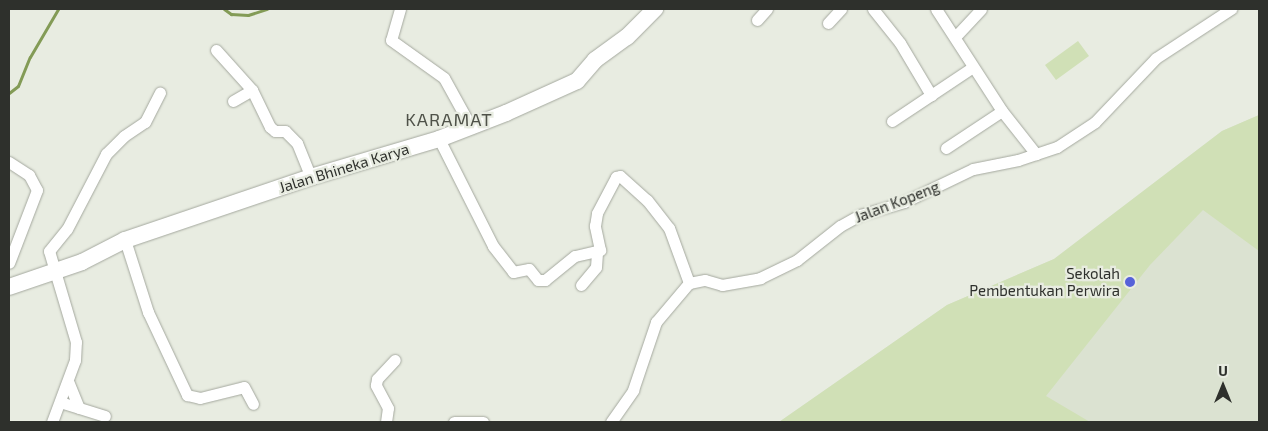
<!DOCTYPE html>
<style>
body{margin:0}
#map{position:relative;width:1268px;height:431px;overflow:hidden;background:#e8ece1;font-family:"Exo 2",sans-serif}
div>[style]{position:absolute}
.built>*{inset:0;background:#dbe2d1}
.green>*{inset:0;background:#d0e0b6}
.stream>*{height:3px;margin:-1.5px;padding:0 1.5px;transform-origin:1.5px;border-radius:1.5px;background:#839b56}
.roads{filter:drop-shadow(0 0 1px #a4a89e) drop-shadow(0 0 1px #a4a89e)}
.street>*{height:11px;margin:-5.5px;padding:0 5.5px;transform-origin:5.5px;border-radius:5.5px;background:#fff}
.secondary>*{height:16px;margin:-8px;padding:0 8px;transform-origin:8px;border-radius:8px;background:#fff}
.dots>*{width:14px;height:14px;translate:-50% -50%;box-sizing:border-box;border:2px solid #e8ece1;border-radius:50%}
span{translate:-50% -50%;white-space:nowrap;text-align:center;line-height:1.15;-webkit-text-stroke:4.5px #e8ece1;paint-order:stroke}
.street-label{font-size:15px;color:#2e302c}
.poi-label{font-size:15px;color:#2e302c}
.right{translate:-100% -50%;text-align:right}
.quarter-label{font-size:18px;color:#4f5249;letter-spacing:1px}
.frame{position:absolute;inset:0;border:10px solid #2e302c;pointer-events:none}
.north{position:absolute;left:1198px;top:361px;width:50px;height:50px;-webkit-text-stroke:4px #e8ece1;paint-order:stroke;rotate:0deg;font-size:14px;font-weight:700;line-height:20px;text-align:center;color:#2e302c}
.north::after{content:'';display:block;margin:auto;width:18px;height:22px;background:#2e302c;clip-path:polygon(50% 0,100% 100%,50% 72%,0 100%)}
</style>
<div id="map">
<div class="built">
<div style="clip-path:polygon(1259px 115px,1259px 422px,779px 422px,947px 305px,1054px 259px,1222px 131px)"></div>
</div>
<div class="green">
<div style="clip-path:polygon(1078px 41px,1089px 56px,1056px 80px,1045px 65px)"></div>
<div style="clip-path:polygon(1259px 115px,1259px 251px,1203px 210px,1150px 265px,1046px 396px,1090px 422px,779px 422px,947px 305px,1054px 259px,1222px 131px)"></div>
</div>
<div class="stream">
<div style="left:224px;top:9px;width:9px;rotate:36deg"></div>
<div style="left:231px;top:14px;width:17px;rotate:3deg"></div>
<div style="left:248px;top:15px;width:20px;rotate:-18deg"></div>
<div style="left:9px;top:93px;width:11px;rotate:-38deg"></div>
<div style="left:18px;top:86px;width:31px;rotate:-68deg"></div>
<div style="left:30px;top:57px;width:56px;rotate:-59.7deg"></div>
</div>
<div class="roads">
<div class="street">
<div style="left:400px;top:9px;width:32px;rotate:106deg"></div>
<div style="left:391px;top:40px;width:65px;rotate:35.6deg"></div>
<div style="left:444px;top:78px;width:56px;rotate:61.1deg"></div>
<div style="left:873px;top:9px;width:43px;rotate:51.5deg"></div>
<div style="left:900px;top:43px;width:61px;rotate:59.2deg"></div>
<div style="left:931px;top:95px;width:50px;rotate:-33.7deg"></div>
<div style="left:936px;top:9px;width:121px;rotate:57.1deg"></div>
<div style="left:1002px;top:111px;width:55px;rotate:51.7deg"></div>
<div style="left:757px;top:20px;width:15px;rotate:-48deg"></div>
<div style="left:828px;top:23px;width:19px;rotate:-47deg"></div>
<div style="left:955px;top:37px;width:38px;rotate:-47deg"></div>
<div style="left:216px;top:50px;width:54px;rotate:48deg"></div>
<div style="left:233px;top:101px;width:22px;rotate:-30deg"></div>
<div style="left:252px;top:90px;width:41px;rotate:64.1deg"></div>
<div style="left:270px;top:127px;width:6px;rotate:39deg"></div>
<div style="left:275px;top:131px;width:10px"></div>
<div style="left:285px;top:131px;width:17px;rotate:45deg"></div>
<div style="left:297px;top:143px;width:37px;rotate:68deg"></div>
<div style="left:892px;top:121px;width:47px;rotate:-33.7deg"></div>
<div style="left:439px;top:139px;width:120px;rotate:63.2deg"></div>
<div style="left:493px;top:246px;width:33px;rotate:52deg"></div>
<div style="left:513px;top:272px;width:16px;rotate:-11deg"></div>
<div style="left:529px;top:269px;width:14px;rotate:51deg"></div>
<div style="left:538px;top:280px;width:7px"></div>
<div style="left:545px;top:280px;width:38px;rotate:-39deg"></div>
<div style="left:575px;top:256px;width:26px;rotate:-13deg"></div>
<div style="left:600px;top:250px;width:25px;rotate:-102deg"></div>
<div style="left:595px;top:226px;width:13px;rotate:-81deg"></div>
<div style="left:597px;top:213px;width:41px;rotate:-62.2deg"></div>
<div style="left:616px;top:177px;width:4px;rotate:-14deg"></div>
<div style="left:620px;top:176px;width:36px;rotate:42deg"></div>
<div style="left:647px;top:200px;width:36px;rotate:52deg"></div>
<div style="left:669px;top:228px;width:59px;rotate:70deg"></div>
<div style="left:946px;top:148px;width:67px;rotate:-33.5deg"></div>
<div style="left:9px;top:162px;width:24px;rotate:33deg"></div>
<div style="left:29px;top:175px;width:17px;rotate:62deg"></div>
<div style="left:37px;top:190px;width:78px;rotate:111deg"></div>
<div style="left:125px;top:240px;width:76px;rotate:72.3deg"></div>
<div style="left:148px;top:312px;width:92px;rotate:64.8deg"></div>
<div style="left:187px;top:395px;width:13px;rotate:13deg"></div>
<div style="left:200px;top:398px;width:45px;rotate:-14deg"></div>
<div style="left:244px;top:387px;width:19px;rotate:62deg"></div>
<div style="left:581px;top:285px;width:23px;rotate:-50deg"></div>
<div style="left:596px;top:267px;width:14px;rotate:-86deg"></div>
<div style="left:68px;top:381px;width:29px;rotate:68deg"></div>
<div style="left:60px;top:402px;width:47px;rotate:17.3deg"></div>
<div style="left:52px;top:422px;width:66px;rotate:-69.6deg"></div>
<div style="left:75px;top:360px;width:18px;rotate:-87deg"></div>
<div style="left:76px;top:342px;width:95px;rotate:-106.5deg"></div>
<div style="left:49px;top:251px;width:28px;rotate:-51deg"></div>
<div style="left:67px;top:229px;width:85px;rotate:-62.5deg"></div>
<div style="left:106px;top:154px;width:25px;rotate:-45deg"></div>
<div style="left:124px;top:136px;width:25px;rotate:-34deg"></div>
<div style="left:145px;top:122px;width:33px;rotate:-63deg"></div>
<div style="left:386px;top:422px;width:14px;rotate:-82deg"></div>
<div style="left:388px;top:408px;width:26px;rotate:-118deg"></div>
<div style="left:376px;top:385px;width:6px;rotate:-81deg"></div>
<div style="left:377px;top:379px;width:26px;rotate:-47deg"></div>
<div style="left:454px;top:422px;width:29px"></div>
<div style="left:611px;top:422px;width:39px;rotate:-55deg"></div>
<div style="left:633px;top:390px;width:72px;rotate:-71.3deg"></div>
<div style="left:656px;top:322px;width:51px;rotate:-49.8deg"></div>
<div style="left:689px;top:283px;width:16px;rotate:-11deg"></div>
<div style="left:705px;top:280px;width:18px;rotate:16deg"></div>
<div style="left:722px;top:285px;width:39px;rotate:-10deg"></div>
<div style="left:760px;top:278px;width:41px;rotate:-25.9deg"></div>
<div style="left:797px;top:260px;width:55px;rotate:-38.3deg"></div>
<div style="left:840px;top:226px;width:23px;rotate:-29deg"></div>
<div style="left:860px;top:215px;width:46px;rotate:-16.5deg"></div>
<div style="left:904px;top:202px;width:76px;rotate:-25.6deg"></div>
<div style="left:973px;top:169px;width:46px;rotate:-11.3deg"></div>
<div style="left:1018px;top:160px;width:41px;rotate:-18.4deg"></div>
<div style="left:1057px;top:147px;width:45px;rotate:-33.3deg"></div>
<div style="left:1095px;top:122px;width:88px;rotate:-46.4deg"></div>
<div style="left:1156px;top:58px;width:90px;rotate:-33.2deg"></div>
</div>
<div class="secondary">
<div style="left:9px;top:287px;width:77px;rotate:-18.9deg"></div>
<div style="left:82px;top:262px;width:48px;rotate:-27.1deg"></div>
<div style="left:125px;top:240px;width:196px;rotate:-18.7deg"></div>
<div style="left:311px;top:177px;width:134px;rotate:-16.5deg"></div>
<div style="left:439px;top:139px;width:72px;rotate:-21.2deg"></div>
<div style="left:506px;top:113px;width:78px;rotate:-24.3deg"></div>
<div style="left:577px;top:81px;width:28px;rotate:-49deg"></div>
<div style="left:595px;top:60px;width:39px;rotate:-36deg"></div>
<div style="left:627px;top:37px;width:40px;rotate:-45deg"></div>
</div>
</div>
<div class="dots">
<div style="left:1130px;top:282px;background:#5662d9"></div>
</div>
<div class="street-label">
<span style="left:344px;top:168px;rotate:-17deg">Jalan Bhineka Karya</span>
<span style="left:897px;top:202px;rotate:-21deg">Jalan Kopeng</span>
</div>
<div class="poi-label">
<span class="right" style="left:1120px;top:282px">Sekolah<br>Pembentukan Perwira</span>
</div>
<div class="quarter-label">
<span style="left:449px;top:119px">KARAMAT</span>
</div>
<div class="frame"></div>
<div class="north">U</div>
</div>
